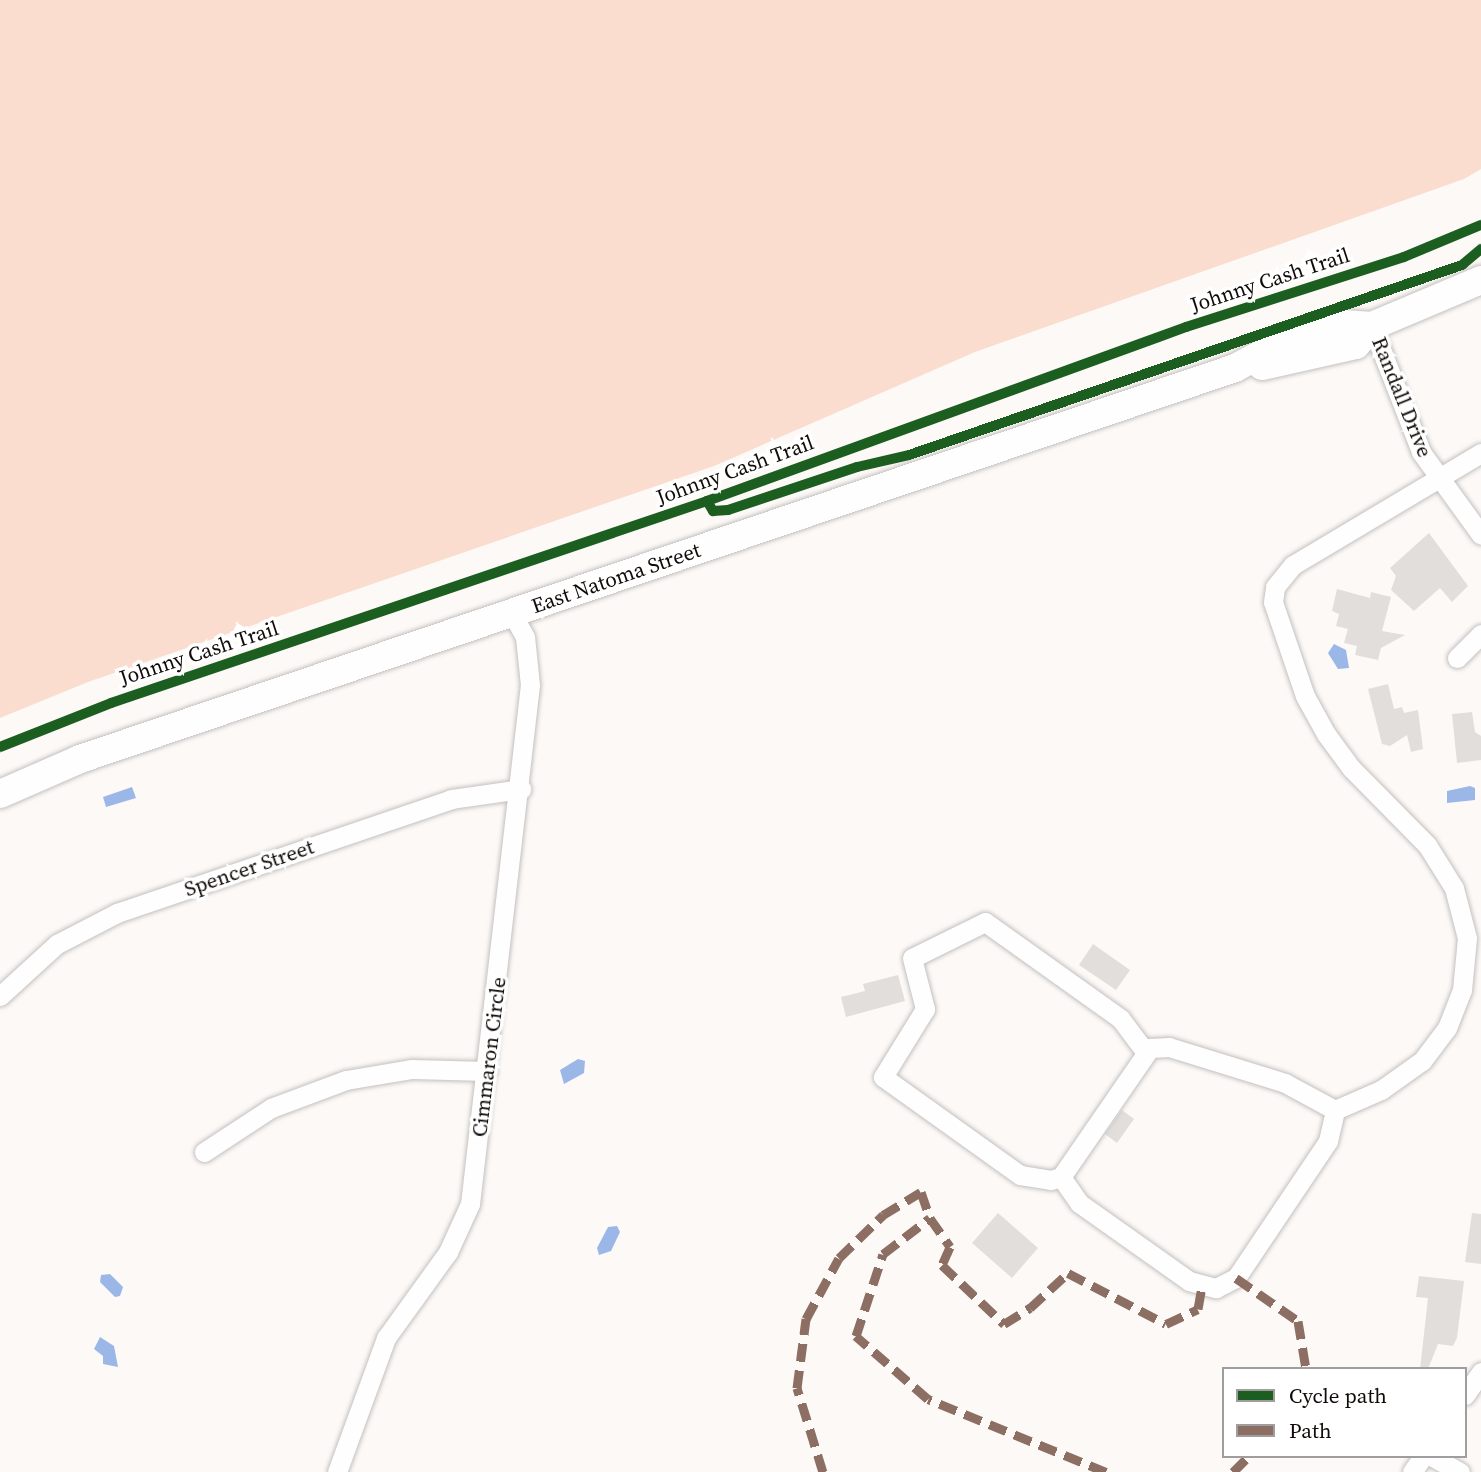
<!DOCTYPE html>
<style>
body{margin:0}
#map{position:relative;width:1481px;height:1472px;overflow:hidden;background:#fcf9f7;font-family:"Source Serif 4",serif}
div>[style]{position:absolute}
.green>*{inset:0;background:#faddce}
.water>*{inset:0;background:#9bb7e8}
.building>*{inset:0;background:#e2dedc}
.roads{filter:drop-shadow(0 0 2px #c4c0be) drop-shadow(0 0 2px #c4c0be)}
.minor>*{height:19px;margin:-9.5px;padding:0 9.5px;transform-origin:9.5px;border-radius:9.5px;background:#fffefe}
.secondary>*{height:28px;margin:-14px;padding:0 14px;transform-origin:14px;border-radius:14px;background:#fffefe}
.quiet>*{height:9px;margin-top:-4.5px;transform-origin:0;background:repeating-linear-gradient(90deg,#8d6e63 0 18px,transparent 0 27px)}
.cycleway>*{height:10px;margin:-5px;padding:0 5px;transform-origin:5px;border-radius:5px;background:#1b5e20}
span{translate:-50% -50%;white-space:nowrap;text-align:center;line-height:1.15;-webkit-text-stroke:7px #fff;paint-order:stroke}
.street-label{font-size:21px;color:#100b09}
.legend{position:absolute;left:1222px;top:1367px;width:245px;height:91px;box-sizing:border-box;background:#fff;border:2px solid #9f9d9d;margin:0;padding:9px 12px;list-style:none;font-size:21px;color:#100b09}
.legend li{display:flex;align-items:center;gap:14px;height:35px}
.legend b{width:35px;border:2px solid #9f9d9d}
</style>
<div id="map">
<div class="green">
<div style="clip-path:polygon(0 0,1481px 0,1481px 169px,1464px 179px,975px 352px,714px 466px,88px 682px,0 718px)"></div>
</div>
<div class="water">
<div style="clip-path:polygon(1334px 644px,1346px 650px,1349px 668px,1338px 669px,1328px 653px)"></div>
<div style="clip-path:polygon(1470px 786px,1475px 788px,1475px 800px,1447px 803px,1447px 791px)"></div>
<div style="clip-path:polygon(132px 787px,136px 798px,106px 807px,103px 797px)"></div>
<div style="clip-path:polygon(578px 1059px,585px 1061px,584px 1073px,564px 1084px,560px 1070px)"></div>
<div style="clip-path:polygon(617px 1226px,620px 1232px,611px 1251px,599px 1255px,597px 1248px,608px 1227px)"></div>
<div style="clip-path:polygon(110px 1274px,123px 1287px,120px 1296px,115px 1297px,100px 1282px,101px 1275px)"></div>
<div style="clip-path:polygon(100px 1337px,114px 1346px,118px 1367px,103px 1364px,103px 1356px,94px 1349px)"></div>
</div>
<div class="building">
<div style="clip-path:polygon(1429px 533px,1468px 586px,1452px 602px,1440px 588px,1414px 611px,1391px 590px,1396px 576px,1390px 568px)"></div>
<div style="clip-path:polygon(1337px 589px,1370px 598px,1371px 592px,1391px 597px,1382px 631px,1405px 635px,1381px 648px,1378px 660px,1355px 655px,1357px 646px,1344px 643px,1348px 629px,1336px 626px,1339px 614px,1332px 611px)"></div>
<div style="clip-path:polygon(1388px 684px,1394px 709px,1402px 707px,1404px 713px,1418px 710px,1423px 749px,1411px 752px,1407px 735px,1390px 746px,1382px 744px,1368px 689px)"></div>
<div style="clip-path:polygon(1472px 712px,1475px 732px,1481px 736px,1481px 760px,1457px 763px,1452px 714px)"></div>
<div style="clip-path:polygon(1093px 944px,1130px 970px,1116px 990px,1079px 965px)"></div>
<div style="clip-path:polygon(898px 975px,905px 1001px,846px 1017px,841px 997px,865px 991px,863px 984px)"></div>
<div style="clip-path:polygon(1122px 1110px,1134px 1119px,1117px 1143px,1105px 1134px)"></div>
<div style="clip-path:polygon(998px 1213px,1038px 1248px,1012px 1278px,972px 1243px)"></div>
<div style="clip-path:polygon(1472px 1213px,1481px 1214px,1481px 1264px,1465px 1262px)"></div>
<div style="clip-path:polygon(1419px 1276px,1464px 1281px,1457px 1338px,1453px 1346px,1438px 1344px,1428px 1369px,1420px 1369px,1428px 1298px,1416px 1297px)"></div>
</div>
<div class="roads">
<div class="minor">
<div style="left:1372px;top:326px;width:135px;rotate:68.7deg"></div>
<div style="left:1421px;top:452px;width:102px;rotate:54.1deg"></div>
<div style="left:1457px;top:658px;width:34px;rotate:-45deg"></div>
<div style="left:0;top:996px;width:77px;rotate:-42.4deg"></div>
<div style="left:57px;top:944px;width:68px;rotate:-27.3deg"></div>
<div style="left:117px;top:913px;width:353px;rotate:-18.8deg"></div>
<div style="left:451px;top:799px;width:71px;rotate:-8.1deg"></div>
<div style="left:1144px;top:1050px;width:39px;rotate:-127deg"></div>
<div style="left:1121px;top:1019px;width:167px;rotate:-144.5deg"></div>
<div style="left:985px;top:922px;width:81px;rotate:153.7deg"></div>
<div style="left:912px;top:958px;width:53px;rotate:75.7deg"></div>
<div style="left:925px;top:1009px;width:80px;rotate:121.7deg"></div>
<div style="left:883px;top:1077px;width:168px;rotate:35.6deg"></div>
<div style="left:1020px;top:1175px;width:31px;rotate:9deg"></div>
<div style="left:1051px;top:1180px;width:10px;rotate:-17deg"></div>
<div style="left:1061px;top:1177px;width:157px;rotate:-55.4deg"></div>
<div style="left:1150px;top:1048px;width:19px;rotate:-3deg"></div>
<div style="left:1169px;top:1047px;width:121px;rotate:17.2deg"></div>
<div style="left:1285px;top:1083px;width:57px;rotate:28.4deg"></div>
<div style="left:1335px;top:1110px;width:50px;rotate:-23.5deg"></div>
<div style="left:1381px;top:1090px;width:50px;rotate:-35.3deg"></div>
<div style="left:1422px;top:1061px;width:41px;rotate:-52.9deg"></div>
<div style="left:1447px;top:1028px;width:41px;rotate:-68.5deg"></div>
<div style="left:1462px;top:990px;width:52px;rotate:-84.5deg"></div>
<div style="left:1467px;top:938px;width:52px;rotate:-104.6deg"></div>
<div style="left:1454px;top:888px;width:51px;rotate:-122.1deg"></div>
<div style="left:1427px;top:845px;width:108px;rotate:-134.6deg"></div>
<div style="left:1351px;top:768px;width:42px;rotate:-126.3deg"></div>
<div style="left:1326px;top:734px;width:43px;rotate:-118.9deg"></div>
<div style="left:1305px;top:696px;width:99px;rotate:-108.8deg"></div>
<div style="left:1273px;top:602px;width:15px;rotate:-82deg"></div>
<div style="left:1275px;top:587px;width:28px;rotate:-51deg"></div>
<div style="left:1293px;top:565px;width:219px;rotate:-30.8deg"></div>
<div style="left:204px;top:1152px;width:80px;rotate:-33.3deg"></div>
<div style="left:271px;top:1108px;width:80px;rotate:-20.5deg"></div>
<div style="left:346px;top:1080px;width:67px;rotate:-9.5deg"></div>
<div style="left:412px;top:1069px;width:75px;rotate:1.5deg"></div>
<div style="left:1061px;top:1177px;width:32px;rotate:55deg"></div>
<div style="left:1079px;top:1203px;width:135px;rotate:35.3deg"></div>
<div style="left:1189px;top:1281px;width:28px;rotate:15deg"></div>
<div style="left:1216px;top:1288px;width:22px;rotate:-27deg"></div>
<div style="left:1236px;top:1278px;width:165px;rotate:-56.1deg"></div>
<div style="left:1328px;top:1141px;width:32px;rotate:-77deg"></div>
<div style="left:1465px;top:1395px;width:28px;rotate:-55deg"></div>
<div style="left:1431px;top:1456px;width:33px;rotate:29deg"></div>
<div style="left:337px;top:1472px;width:143px;rotate:-69.9deg"></div>
<div style="left:386px;top:1338px;width:106px;rotate:-54.2deg"></div>
<div style="left:448px;top:1252px;width:53px;rotate:-65.4deg"></div>
<div style="left:470px;top:1204px;width:522px;rotate:-83.41deg"></div>
<div style="left:530px;top:685px;width:48px;rotate:-95.9deg"></div>
<div style="left:525px;top:637px;width:26px;rotate:-119deg"></div>
<div style="left:1412px;top:1472px;width:19px;rotate:-55deg"></div>
</div>
<div class="secondary">
<div style="left:1262px;top:366px;width:96px;rotate:-12.6deg"></div>
<div style="left:1356px;top:345px;width:25px;rotate:-50deg"></div>
<div style="left:0;top:794px;width:87px;rotate:-23.6deg"></div>
<div style="left:80px;top:759px;width:1219px;rotate:-18.7deg"></div>
<div style="left:1235px;top:368px;width:47px;rotate:-28.2deg"></div>
<div style="left:1276px;top:346px;width:71px;rotate:-17.9deg"></div>
<div style="left:1344px;top:324px;width:28px;rotate:4deg"></div>
<div style="left:1372px;top:326px;width:118px;rotate:-22.9deg"></div>
</div>
</div>
<div class="quiet">
<div style="left:1236px;top:1278px;width:75px;rotate:34.7deg"></div>
<div style="left:1298px;top:1321px;width:49px;rotate:80.5deg"></div>
<div style="left:823px;top:1472px;width:88px;rotate:-107.2deg"></div>
<div style="left:797px;top:1388px;width:70px;rotate:-82.6deg"></div>
<div style="left:806px;top:1319px;width:69px;rotate:-61.6deg"></div>
<div style="left:839px;top:1258px;width:62px;rotate:-44.3deg"></div>
<div style="left:883px;top:1215px;width:44px;rotate:-31.2deg"></div>
<div style="left:921px;top:1192px;width:28px;rotate:71deg"></div>
<div style="left:1106px;top:1472px;width:192px;rotate:-157.7deg"></div>
<div style="left:928px;top:1399px;width:96px;rotate:-138.8deg"></div>
<div style="left:856px;top:1336px;width:86px;rotate:-71.8deg"></div>
<div style="left:883px;top:1254px;width:59px;rotate:-37.5deg"></div>
<div style="left:930px;top:1218px;width:35px;rotate:55deg"></div>
<div style="left:950px;top:1247px;width:20px;rotate:114deg"></div>
<div style="left:942px;top:1265px;width:86px;rotate:43.6deg"></div>
<div style="left:1004px;top:1324px;width:31px;rotate:-32deg"></div>
<div style="left:1030px;top:1308px;width:52px;rotate:-42.6deg"></div>
<div style="left:1068px;top:1273px;width:110px;rotate:27.5deg"></div>
<div style="left:1166px;top:1324px;width:35px;rotate:-25deg"></div>
<div style="left:1198px;top:1309px;width:22px;rotate:-80deg"></div>
<div style="left:1233px;top:1472px;width:23px;rotate:-45deg"></div>
</div>
<div class="cycleway">
<div style="left:707px;top:501px;width:12px;rotate:59deg"></div>
<div style="left:713px;top:511px;width:15px;rotate:-4deg"></div>
<div style="left:728px;top:510px;width:136px;rotate:-18.4deg"></div>
<div style="left:857px;top:467px;width:53px;rotate:-13deg"></div>
<div style="left:909px;top:455px;width:585px;rotate:-18.96deg"></div>
<div style="left:1462px;top:265px;width:25px;rotate:-40deg"></div>
<div style="left:0;top:747px;width:119px;rotate:-21.6deg"></div>
<div style="left:111px;top:703px;width:629px;rotate:-18.72deg"></div>
<div style="left:707px;top:501px;width:510px;rotate:-19.96deg"></div>
<div style="left:1186px;top:327px;width:229px;rotate:-17.8deg"></div>
<div style="left:1404px;top:257px;width:83px;rotate:-22.6deg"></div>
</div>
<div class="street-label">
<span style="left:1270px;top:280px;rotate:-18deg">Johnny Cash Trail</span>
<span style="left:1402px;top:397px;rotate:68deg">Randall Drive</span>
<span style="left:735px;top:470px;rotate:-20deg">Johnny Cash Trail</span>
<span style="left:616px;top:578px;rotate:-19deg">East Natoma Street</span>
<span style="left:199px;top:653px;rotate:-18deg">Johnny Cash Trail</span>
<span style="left:249px;top:868px;rotate:-19deg">Spencer Street</span>
<span style="left:489px;top:1057px;rotate:-83deg">Cimmaron Circle</span>
</div>
<ul class="legend">
<li><b style="height:9px;background:#1b5e20"></b>Cycle path</li>
<li><b style="height:9px;background:#8d6e63"></b>Path</li>
</ul>
</div>
